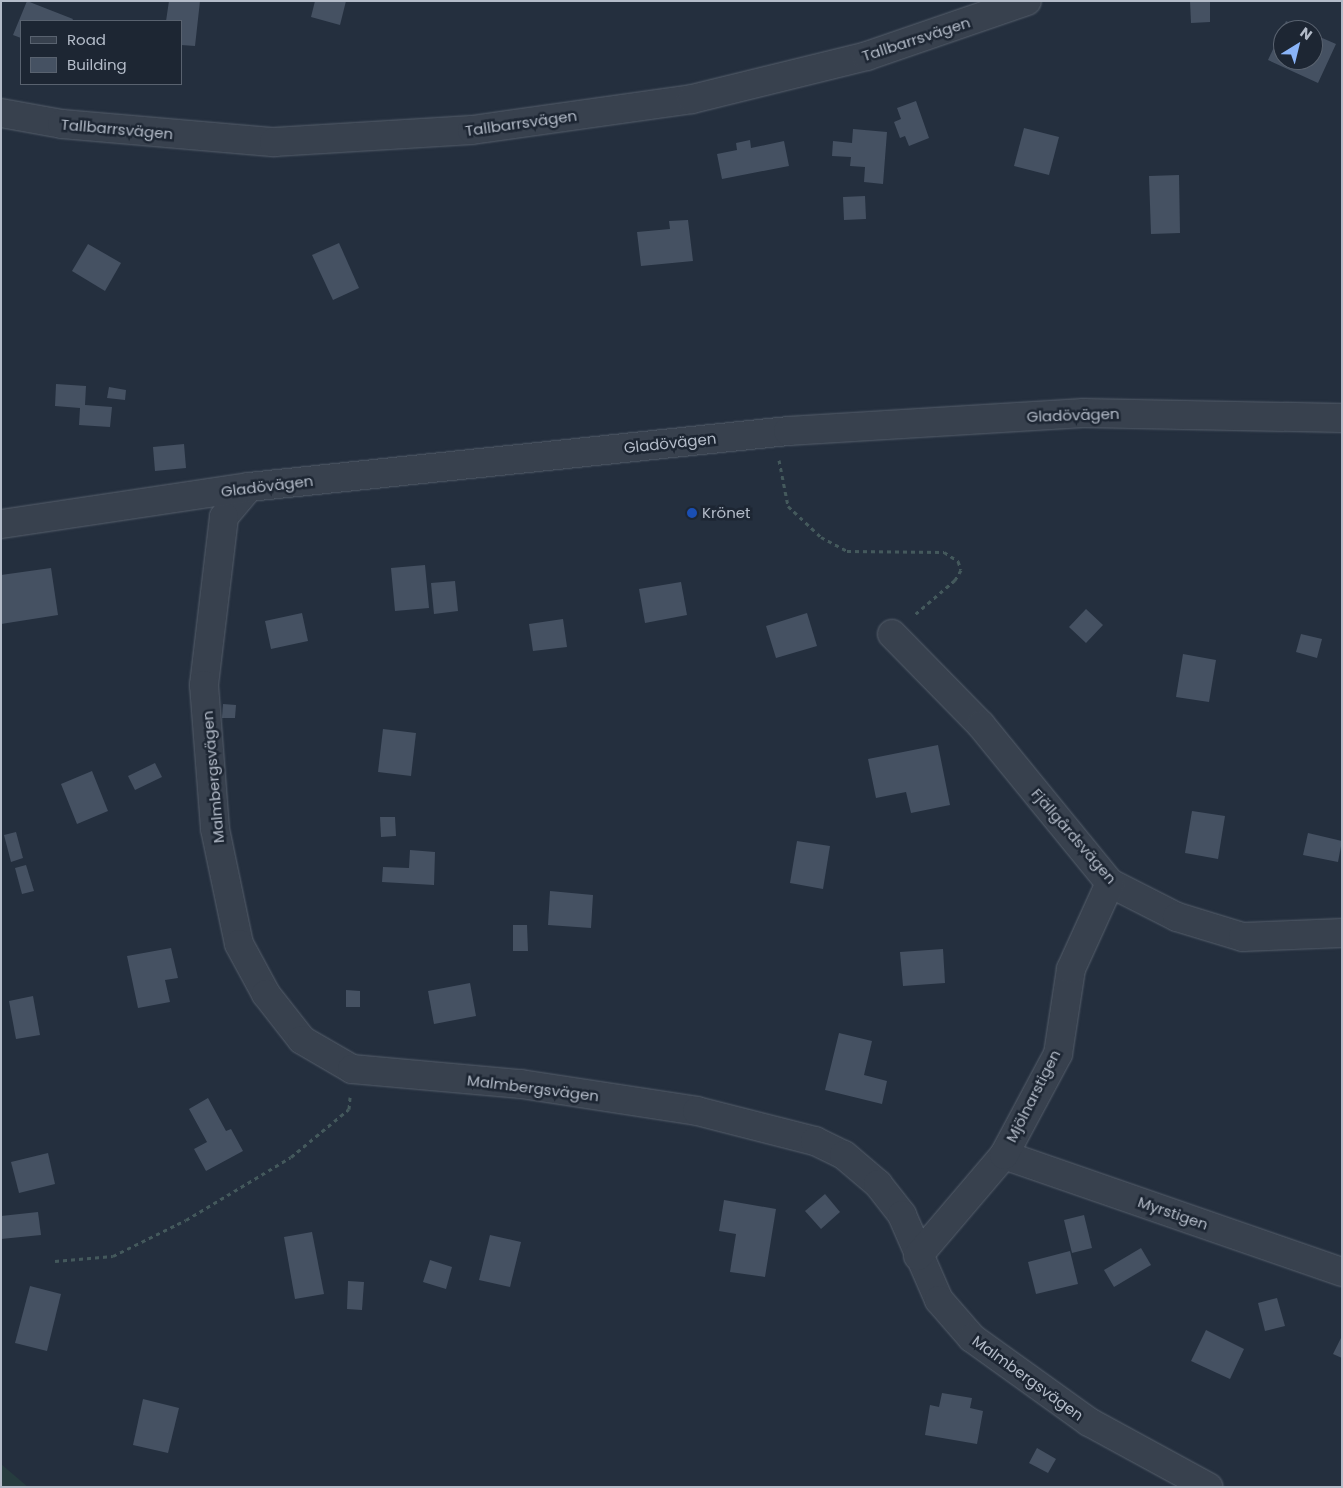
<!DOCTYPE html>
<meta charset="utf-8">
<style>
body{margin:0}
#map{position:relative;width:1343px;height:1488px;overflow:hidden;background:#242f3e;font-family:Poppins,sans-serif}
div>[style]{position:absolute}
.green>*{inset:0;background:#263c3f}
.building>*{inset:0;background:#455162}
.path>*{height:3px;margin-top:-1.5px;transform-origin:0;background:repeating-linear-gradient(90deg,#44595c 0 4px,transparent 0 8px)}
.roads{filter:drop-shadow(0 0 1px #565f6c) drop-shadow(0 0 1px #565f6c)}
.minor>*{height:28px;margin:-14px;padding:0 14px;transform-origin:14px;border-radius:14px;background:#38414e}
.dots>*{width:14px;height:14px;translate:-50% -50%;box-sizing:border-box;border:2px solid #1d2633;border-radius:50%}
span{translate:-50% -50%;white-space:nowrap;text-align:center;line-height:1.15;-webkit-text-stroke:5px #1d2633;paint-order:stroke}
.street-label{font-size:15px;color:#b4bcc9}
.poi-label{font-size:15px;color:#b4bcc9}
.left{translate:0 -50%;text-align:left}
.frame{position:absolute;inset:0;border:2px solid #b4bcc9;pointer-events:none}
.legend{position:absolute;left:20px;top:20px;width:162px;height:65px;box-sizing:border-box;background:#1d2633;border:1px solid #59626f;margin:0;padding:6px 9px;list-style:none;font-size:15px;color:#b4bcc9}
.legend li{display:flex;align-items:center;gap:10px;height:25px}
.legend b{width:25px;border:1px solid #59626f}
.north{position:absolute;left:1273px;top:20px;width:50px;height:50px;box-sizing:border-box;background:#1d2633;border:1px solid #59626f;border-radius:50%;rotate:36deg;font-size:14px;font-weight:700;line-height:20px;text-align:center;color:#b4bcc9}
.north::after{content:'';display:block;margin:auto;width:18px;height:22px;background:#8ab4f8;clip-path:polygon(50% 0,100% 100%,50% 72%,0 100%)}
</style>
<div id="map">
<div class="green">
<div style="clip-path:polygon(1px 1464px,28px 1487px,1px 1487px)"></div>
</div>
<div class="building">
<div style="clip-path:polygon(27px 1px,73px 19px,72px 21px,21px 21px,21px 38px,13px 35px)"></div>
<div style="clip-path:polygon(169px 1px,200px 1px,195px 46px,181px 45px,181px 21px,166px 21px)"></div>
<div style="clip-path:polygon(315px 1px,346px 1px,340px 25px,311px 17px)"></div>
<div style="clip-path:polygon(1190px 1px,1210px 1px,1210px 22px,1191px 23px)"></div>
<div style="clip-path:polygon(1286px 21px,1305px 30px,1283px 30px,1283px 60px,1313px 60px,1313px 34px,1336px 44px,1318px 83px,1268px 60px)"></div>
<div style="clip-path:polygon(916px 101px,929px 138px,909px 146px,905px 136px,900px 138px,894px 122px,901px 119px,897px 108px)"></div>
<div style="clip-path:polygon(1024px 128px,1059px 137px,1049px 175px,1014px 166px)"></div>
<div style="clip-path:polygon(853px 129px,887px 132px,883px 184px,864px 182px,865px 167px,850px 166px,851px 157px,832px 156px,833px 141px,852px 143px)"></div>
<div style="clip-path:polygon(750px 140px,751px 148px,784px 141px,789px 166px,722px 179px,717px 154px,737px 150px,736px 143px)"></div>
<div style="clip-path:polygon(1179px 175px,1180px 233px,1151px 234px,1149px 176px)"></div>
<div style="clip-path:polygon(865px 196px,866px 219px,844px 220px,843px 197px)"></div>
<div style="clip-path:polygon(688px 220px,693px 261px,641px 266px,637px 232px,670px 229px,669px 221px)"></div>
<div style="clip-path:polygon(339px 243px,359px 288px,333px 300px,312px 255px)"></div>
<div style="clip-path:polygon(88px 244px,121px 263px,105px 291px,72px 271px)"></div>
<div style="clip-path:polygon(56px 384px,86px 386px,85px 405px,112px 407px,110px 427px,79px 425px,80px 408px,55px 406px)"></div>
<div style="clip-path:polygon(109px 387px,126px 390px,125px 400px,107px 398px)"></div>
<div style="clip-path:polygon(184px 444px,186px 468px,155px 471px,153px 447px)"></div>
<div style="clip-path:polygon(425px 565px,429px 608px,395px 611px,391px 568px)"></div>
<div style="clip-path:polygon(51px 568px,58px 615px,1px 624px,1px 575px)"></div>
<div style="clip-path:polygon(455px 581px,458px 611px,434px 614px,431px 583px)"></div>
<div style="clip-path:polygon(681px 582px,687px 615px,645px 623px,639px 589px)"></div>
<div style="clip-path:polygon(1086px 609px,1103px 625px,1086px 643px,1069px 627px)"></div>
<div style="clip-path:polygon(302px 613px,308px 641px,271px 649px,265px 621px)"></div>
<div style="clip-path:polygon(807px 613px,817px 646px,776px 658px,766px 626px)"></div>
<div style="clip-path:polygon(563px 619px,567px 647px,533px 651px,529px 624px)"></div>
<div style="clip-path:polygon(1301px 634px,1322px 639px,1317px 658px,1296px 652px)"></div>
<div style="clip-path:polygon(1183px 654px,1216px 660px,1209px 702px,1176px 697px)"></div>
<div style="clip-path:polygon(223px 704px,236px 705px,235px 718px,222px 718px)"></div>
<div style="clip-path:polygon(383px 729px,416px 733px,411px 776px,378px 772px)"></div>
<div style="clip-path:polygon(938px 745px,950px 805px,911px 813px,906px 792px,876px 798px,868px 759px)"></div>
<div style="clip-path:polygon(155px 763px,162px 777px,135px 790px,128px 776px)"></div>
<div style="clip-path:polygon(92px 771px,108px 811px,77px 824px,61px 784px)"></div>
<div style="clip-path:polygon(1192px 811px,1225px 816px,1218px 859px,1185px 853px)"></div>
<div style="clip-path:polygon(380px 817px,395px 817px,396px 836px,381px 837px)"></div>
<div style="clip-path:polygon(16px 832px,23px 858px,11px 862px,4px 835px)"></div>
<div style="clip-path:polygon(1308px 833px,1342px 841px,1338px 862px,1303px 855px)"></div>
<div style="clip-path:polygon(797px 841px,830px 846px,823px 889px,790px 883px)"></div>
<div style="clip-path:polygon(410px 850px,435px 852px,434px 885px,382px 882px,383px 867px,409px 868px)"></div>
<div style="clip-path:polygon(26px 865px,34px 891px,22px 894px,15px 868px)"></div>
<div style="clip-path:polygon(550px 891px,593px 895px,591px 928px,548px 925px)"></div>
<div style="clip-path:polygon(513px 925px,527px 925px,528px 951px,513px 951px)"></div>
<div style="clip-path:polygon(171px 948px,178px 978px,165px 980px,170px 1002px,138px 1008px,127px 956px)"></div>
<div style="clip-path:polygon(943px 949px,945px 983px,903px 986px,900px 952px)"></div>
<div style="clip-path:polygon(470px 983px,476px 1016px,434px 1024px,428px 991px)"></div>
<div style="clip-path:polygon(346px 990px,360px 991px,360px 1007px,346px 1007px)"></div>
<div style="clip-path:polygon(33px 996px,40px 1035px,16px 1039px,9px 1001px)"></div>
<div style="clip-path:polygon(839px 1033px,872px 1041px,864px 1075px,887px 1081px,882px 1104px,825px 1090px)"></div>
<div style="clip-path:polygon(208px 1098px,226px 1131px,231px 1129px,243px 1151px,206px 1171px,194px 1149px,207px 1142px,189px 1109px)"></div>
<div style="clip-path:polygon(48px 1153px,55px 1184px,19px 1193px,11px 1162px)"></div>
<div style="clip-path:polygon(825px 1194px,840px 1212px,821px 1229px,805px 1211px)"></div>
<div style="clip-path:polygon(724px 1200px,776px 1209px,765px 1277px,730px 1272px,736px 1234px,719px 1231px)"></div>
<div style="clip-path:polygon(38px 1212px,41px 1235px,1px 1239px,1px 1216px)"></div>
<div style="clip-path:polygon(1084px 1215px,1092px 1248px,1072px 1253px,1064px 1220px)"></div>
<div style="clip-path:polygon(312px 1232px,324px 1294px,295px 1299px,284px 1237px)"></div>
<div style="clip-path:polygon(490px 1235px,521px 1242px,510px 1287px,479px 1280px)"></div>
<div style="clip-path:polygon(1141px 1248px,1151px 1265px,1114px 1287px,1104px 1270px)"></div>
<div style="clip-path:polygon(1070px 1251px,1078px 1284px,1036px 1294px,1028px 1262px)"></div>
<div style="clip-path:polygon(430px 1260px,452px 1267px,446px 1289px,423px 1282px)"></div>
<div style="clip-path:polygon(348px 1281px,364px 1282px,362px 1310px,347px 1309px)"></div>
<div style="clip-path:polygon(30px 1286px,61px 1294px,47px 1351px,15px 1343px)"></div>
<div style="clip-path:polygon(1277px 1298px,1285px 1326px,1265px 1331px,1258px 1303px)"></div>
<div style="clip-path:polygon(1206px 1330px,1244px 1349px,1230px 1379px,1191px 1361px)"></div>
<div style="clip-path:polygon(1342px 1336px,1342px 1358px,1333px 1354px)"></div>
<div style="clip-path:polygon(942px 1393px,972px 1398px,970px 1408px,983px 1411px,977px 1444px,925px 1435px,930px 1405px,939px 1407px)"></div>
<div style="clip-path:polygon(143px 1399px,179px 1408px,168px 1453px,133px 1445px)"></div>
<div style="clip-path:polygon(1037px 1448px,1056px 1459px,1048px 1473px,1029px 1463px)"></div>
</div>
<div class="path">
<div style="left:779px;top:460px;width:47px;rotate:78.9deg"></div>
<div style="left:788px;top:506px;width:45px;rotate:43.2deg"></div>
<div style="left:821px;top:537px;width:30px;rotate:28deg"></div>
<div style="left:847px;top:551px;width:97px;rotate:0.6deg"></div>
<div style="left:944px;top:552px;width:17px;rotate:33deg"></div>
<div style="left:958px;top:561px;width:9px;rotate:72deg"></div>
<div style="left:961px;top:570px;width:12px;rotate:121deg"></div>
<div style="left:955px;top:580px;width:55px;rotate:139.4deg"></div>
<div style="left:55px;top:1261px;width:58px;rotate:-4.9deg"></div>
<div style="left:113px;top:1256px;width:81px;rotate:-26.3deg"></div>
<div style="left:186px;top:1220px;width:122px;rotate:-31deg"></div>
<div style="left:291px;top:1157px;width:75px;rotate:-39.6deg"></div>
<div style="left:349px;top:1109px;width:12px;rotate:-85deg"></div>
</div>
<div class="roads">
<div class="minor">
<div style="left:1px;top:113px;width:62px;rotate:10.2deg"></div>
<div style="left:62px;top:124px;width:213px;rotate:4.9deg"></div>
<div style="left:274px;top:142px;width:198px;rotate:-3.5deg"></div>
<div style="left:472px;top:130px;width:222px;rotate:-8deg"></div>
<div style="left:692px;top:99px;width:180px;rotate:-13.8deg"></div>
<div style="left:867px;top:56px;width:169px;rotate:-19deg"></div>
<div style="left:249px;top:487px;width:39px;rotate:130deg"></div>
<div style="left:224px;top:517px;width:169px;rotate:96.8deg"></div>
<div style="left:204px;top:685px;width:144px;rotate:85.6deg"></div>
<div style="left:215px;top:829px;width:117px;rotate:78.2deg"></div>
<div style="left:239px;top:944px;width:57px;rotate:61.6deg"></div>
<div style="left:266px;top:994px;width:58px;rotate:52deg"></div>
<div style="left:302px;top:1040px;width:58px;rotate:30.1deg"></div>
<div style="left:352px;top:1069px;width:170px;rotate:5.1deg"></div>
<div style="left:521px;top:1084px;width:178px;rotate:8.7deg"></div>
<div style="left:697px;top:1111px;width:122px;rotate:14.3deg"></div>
<div style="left:815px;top:1141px;width:32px;rotate:26deg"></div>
<div style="left:844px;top:1155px;width:45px;rotate:40.5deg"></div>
<div style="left:878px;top:1184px;width:39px;rotate:52deg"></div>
<div style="left:902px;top:1215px;width:93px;rotate:66.5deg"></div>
<div style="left:939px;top:1300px;width:50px;rotate:49deg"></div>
<div style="left:972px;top:1338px;width:144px;rotate:35.7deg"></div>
<div style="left:1089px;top:1422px;width:136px;rotate:28.6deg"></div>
<div style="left:1px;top:524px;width:251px;rotate:-8.5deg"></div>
<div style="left:249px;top:487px;width:542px;rotate:-5.93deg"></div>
<div style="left:788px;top:431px;width:296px;rotate:-3.5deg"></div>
<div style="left:1083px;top:413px;width:259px;rotate:1.1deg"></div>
<div style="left:892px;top:634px;width:127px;rotate:45.6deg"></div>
<div style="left:981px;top:725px;width:204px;rotate:50.8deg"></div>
<div style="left:1110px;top:883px;width:75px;rotate:26.9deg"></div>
<div style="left:1177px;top:917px;width:69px;rotate:16.9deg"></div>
<div style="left:1243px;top:937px;width:99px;rotate:-2.3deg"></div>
<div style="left:1004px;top:1155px;width:358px;rotate:19.1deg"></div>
<div style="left:918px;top:1256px;width:133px;rotate:-49.6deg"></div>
<div style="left:1004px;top:1155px;width:115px;rotate:-61.9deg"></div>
<div style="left:1058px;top:1054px;width:86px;rotate:-81.3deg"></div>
<div style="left:1071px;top:969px;width:94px;rotate:-65.6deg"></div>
</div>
</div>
<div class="dots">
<div style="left:692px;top:513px;background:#1a4fb4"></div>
</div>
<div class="street-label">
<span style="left:916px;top:39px;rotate:-18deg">Tallbarrsvägen</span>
<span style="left:521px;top:123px;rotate:-8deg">Tallbarrsvägen</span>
<span style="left:117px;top:129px;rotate:5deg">Tallbarrsvägen</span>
<span style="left:1073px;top:415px;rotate:-2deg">Gladövägen</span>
<span style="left:670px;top:443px;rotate:-6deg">Gladövägen</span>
<span style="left:267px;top:486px;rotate:-7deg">Gladövägen</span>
<span style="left:213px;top:777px;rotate:-95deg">Malmbergsvägen</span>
<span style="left:1074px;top:836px;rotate:49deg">Fjällgårdsvägen</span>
<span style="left:533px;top:1088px;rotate:7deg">Malmbergsvägen</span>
<span style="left:1033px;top:1096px;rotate:-63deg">Mjölnarstigen</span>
<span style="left:1173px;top:1213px;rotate:19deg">Myrstigen</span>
<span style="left:1028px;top:1378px;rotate:36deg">Malmbergsvägen</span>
</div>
<div class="poi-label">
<span class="left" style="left:702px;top:513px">Krönet</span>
</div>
<div class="frame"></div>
<ul class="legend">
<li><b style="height:6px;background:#38414e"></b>Road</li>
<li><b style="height:14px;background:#455162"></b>Building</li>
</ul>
<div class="north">N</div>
</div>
